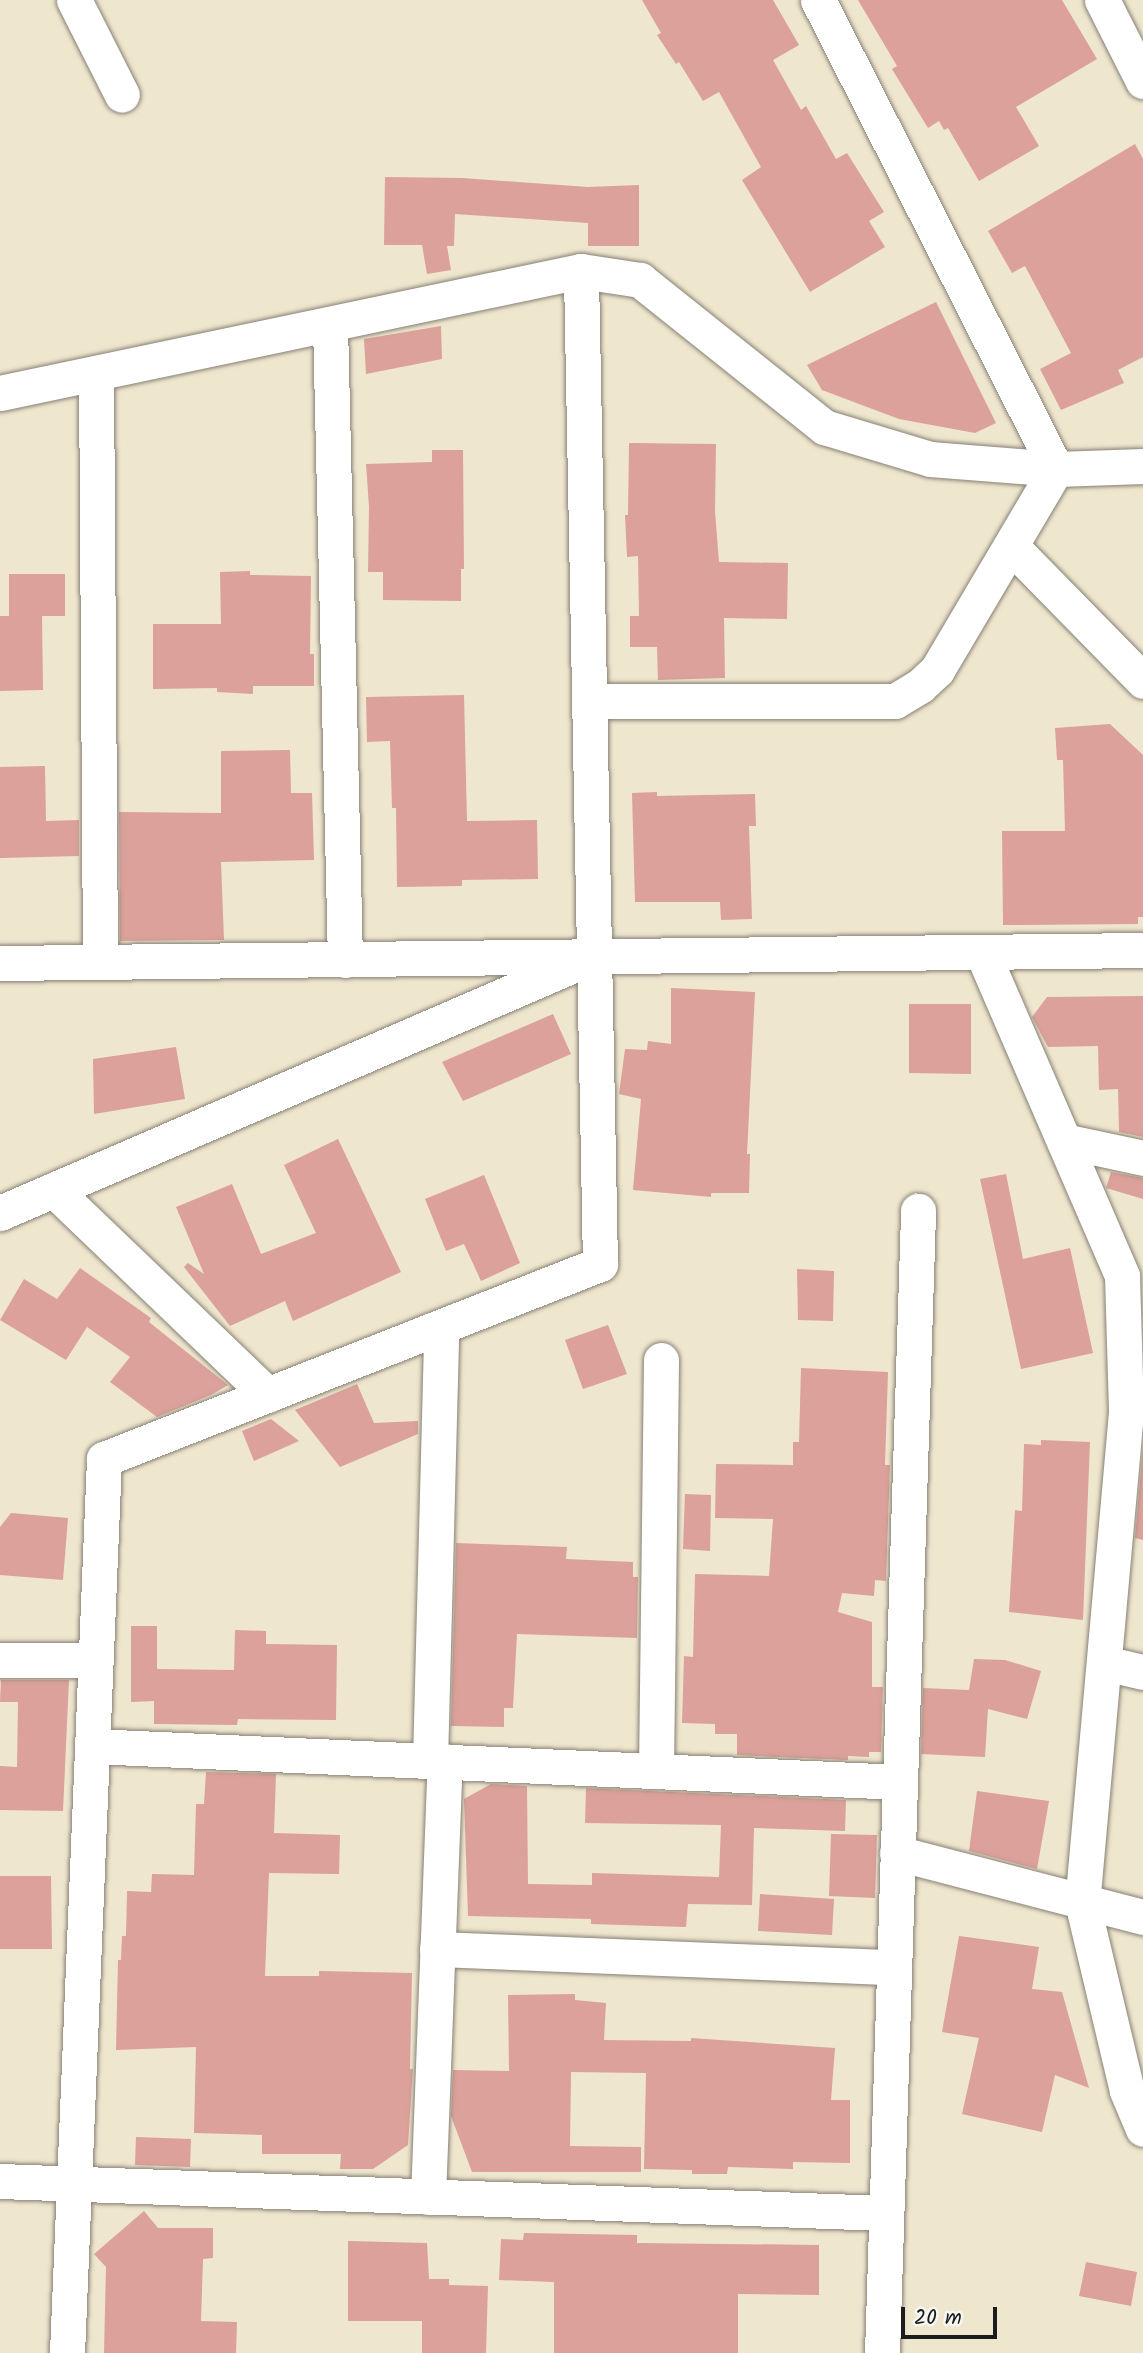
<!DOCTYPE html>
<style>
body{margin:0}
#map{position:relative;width:1143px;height:2353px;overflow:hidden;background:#efe6ce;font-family:Kalam,sans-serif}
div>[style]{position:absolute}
.building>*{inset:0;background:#dba19a}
.roads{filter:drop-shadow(0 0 2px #868175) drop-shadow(0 0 2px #868175)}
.street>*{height:35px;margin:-17.5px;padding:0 17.5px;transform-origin:17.5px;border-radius:17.5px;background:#fff}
span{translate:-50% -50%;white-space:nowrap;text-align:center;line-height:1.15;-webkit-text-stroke:7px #f6f6f2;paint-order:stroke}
.scale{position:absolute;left:901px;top:2307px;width:96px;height:32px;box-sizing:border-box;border:4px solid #1c1c1c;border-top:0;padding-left:9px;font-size:21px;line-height:24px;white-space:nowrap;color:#1c1c1c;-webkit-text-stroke:5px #f6f6f2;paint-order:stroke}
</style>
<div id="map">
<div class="building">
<div style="clip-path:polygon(642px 0,773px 0,799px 45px,773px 60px,801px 110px,806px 106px,836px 159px,847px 153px,884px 212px,869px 221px,885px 247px,810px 292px,742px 180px,761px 167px,719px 92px,703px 101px,679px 62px,676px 64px,657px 35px,661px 33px)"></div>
<div style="clip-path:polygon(858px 0,1062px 0,1097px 59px,1016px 107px,1039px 146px,979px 181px,948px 128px,944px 130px,939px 121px,928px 128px,892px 69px,897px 66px)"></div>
<div style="clip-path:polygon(1135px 144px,1143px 159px,1143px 357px,1118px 370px,1124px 383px,1061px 410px,1040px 369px,1071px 353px,1025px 266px,1012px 273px,988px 231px)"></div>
<div style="clip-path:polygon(385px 177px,462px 178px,588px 187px,639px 185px,639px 246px,588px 246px,588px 223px,455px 214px,454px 246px,447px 246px,451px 270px,427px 274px,422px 245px,384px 245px)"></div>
<div style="clip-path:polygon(936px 302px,996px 423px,975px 433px,899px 419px,822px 390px,807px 365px)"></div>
<div style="clip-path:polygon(441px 326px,442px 359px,366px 374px,364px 339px)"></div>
<div style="clip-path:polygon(629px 443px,716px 444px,715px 511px,719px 562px,788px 563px,787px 619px,724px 618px,725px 678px,658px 680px,657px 647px,630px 647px,630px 616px,639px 616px,638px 556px,627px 557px,625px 515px,628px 515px)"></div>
<div style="clip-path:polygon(432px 450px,463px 450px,464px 569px,461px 569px,461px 601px,383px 600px,383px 572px,368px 572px,369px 507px,366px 464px,432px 462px)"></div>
<div style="clip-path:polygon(250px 571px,250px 575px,311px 576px,310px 654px,314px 654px,314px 686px,253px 686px,253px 694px,217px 692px,217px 688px,153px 689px,153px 624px,221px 624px,220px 572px)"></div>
<div style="clip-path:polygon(9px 574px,65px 574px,65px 616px,42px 616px,43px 690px,0 691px,0 616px,9px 616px)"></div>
<div style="clip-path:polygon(464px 695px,467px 821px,537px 820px,538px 879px,462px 880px,462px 886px,397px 887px,396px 808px,392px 808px,390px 741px,367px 742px,366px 697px)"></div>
<div style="clip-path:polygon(1110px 724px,1143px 755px,1143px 917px,1138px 917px,1138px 924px,1003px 925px,1002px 831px,1065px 831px,1063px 760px,1057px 760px,1055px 728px)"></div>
<div style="clip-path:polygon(290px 750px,291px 793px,312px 793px,314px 860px,221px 862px,224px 940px,120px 941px,119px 812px,221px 813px,221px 751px)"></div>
<div style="clip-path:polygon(45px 766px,46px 821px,79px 820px,79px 856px,0 858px,0 767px)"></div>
<div style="clip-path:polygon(657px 792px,657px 796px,755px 794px,756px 826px,749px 826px,752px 919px,721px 920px,720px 902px,635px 902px,632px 793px)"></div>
<div style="clip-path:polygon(671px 988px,755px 992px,747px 1154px,750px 1154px,749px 1193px,711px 1193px,711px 1197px,633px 1190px,641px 1099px,619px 1094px,625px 1049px,647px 1050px,648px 1041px,671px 1044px)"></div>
<div style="clip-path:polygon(1143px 996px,1143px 1137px,1119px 1132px,1118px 1089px,1099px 1090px,1098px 1046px,1048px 1047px,1032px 1017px,1047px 997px)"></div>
<div style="clip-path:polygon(909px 1004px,971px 1004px,971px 1074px,909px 1073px)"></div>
<div style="clip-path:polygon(553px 1014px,571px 1054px,463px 1101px,442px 1062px)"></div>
<div style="clip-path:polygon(176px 1047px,185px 1099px,94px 1114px,93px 1059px)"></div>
<div style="clip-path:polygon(338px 1139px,401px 1272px,293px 1321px,285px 1301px,230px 1326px,184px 1267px,188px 1263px,204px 1274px,176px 1207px,232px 1184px,261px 1254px,316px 1233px,284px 1165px)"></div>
<div style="clip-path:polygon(1111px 1172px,1143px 1178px,1143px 1199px,1106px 1188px)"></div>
<div style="clip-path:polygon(1006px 1174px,1023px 1259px,1070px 1248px,1093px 1353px,1021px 1369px,980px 1179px)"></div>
<div style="clip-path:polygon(484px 1175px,520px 1263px,481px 1281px,464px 1244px,446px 1251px,425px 1199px)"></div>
<div style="clip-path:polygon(80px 1268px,151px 1318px,149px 1322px,228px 1385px,211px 1395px,157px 1417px,110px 1382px,130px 1357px,87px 1327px,66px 1360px,0 1320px,24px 1279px,57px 1299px)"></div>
<div style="clip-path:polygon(797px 1269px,834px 1271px,833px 1321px,798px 1320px)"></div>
<div style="clip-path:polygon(608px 1325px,627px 1374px,583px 1389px,565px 1340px)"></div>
<div style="clip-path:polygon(801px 1368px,888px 1372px,885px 1465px,890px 1465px,886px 1581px,875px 1580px,874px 1596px,842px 1593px,838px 1612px,872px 1622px,872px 1687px,883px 1687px,881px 1752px,869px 1752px,869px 1757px,848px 1756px,848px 1760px,737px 1755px,737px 1734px,715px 1734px,715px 1724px,682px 1723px,684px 1656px,693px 1657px,695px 1574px,769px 1576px,773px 1519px,715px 1518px,716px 1464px,793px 1465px,793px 1442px,799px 1442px)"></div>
<div style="clip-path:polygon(357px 1384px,374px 1423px,418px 1421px,418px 1434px,340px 1467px,295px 1410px)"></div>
<div style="clip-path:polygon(271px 1419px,299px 1441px,254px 1461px,242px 1431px)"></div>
<div style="clip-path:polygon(1041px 1440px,1090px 1442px,1083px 1620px,1009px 1612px,1015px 1510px,1022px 1511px,1024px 1444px,1041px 1445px)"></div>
<div style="clip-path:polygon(1143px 1448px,1143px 1540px,1135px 1538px)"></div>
<div style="clip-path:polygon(685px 1494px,711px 1495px,710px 1551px,683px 1549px)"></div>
<div style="clip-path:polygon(11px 1513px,68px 1518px,63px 1580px,0 1575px,0 1527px)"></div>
<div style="clip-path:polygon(456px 1543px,567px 1547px,566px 1559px,633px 1562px,633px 1577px,638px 1577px,637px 1638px,517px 1634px,513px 1708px,504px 1708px,504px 1727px,451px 1726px)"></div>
<div style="clip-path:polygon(131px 1626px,157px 1626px,157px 1669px,234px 1670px,235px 1630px,266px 1631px,266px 1644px,337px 1645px,336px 1720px,238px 1719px,237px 1725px,154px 1724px,154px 1701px,131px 1702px)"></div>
<div style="clip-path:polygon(974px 1659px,1005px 1660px,1041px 1671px,1027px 1719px,988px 1709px,985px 1757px,921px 1754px,923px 1688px,969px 1690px)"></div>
<div style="clip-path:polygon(1px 1680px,69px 1680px,63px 1811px,0 1810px,0 1766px,17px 1767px,18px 1702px,0 1702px)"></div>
<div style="clip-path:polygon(206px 1772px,276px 1774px,274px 1833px,340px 1835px,339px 1874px,269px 1873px,265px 1976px,319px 1976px,319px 1971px,412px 1973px,410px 2069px,413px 2069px,408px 2145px,373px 2169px,340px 2169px,341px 2154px,262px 2154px,262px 2135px,194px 2133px,196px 2047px,116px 2050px,118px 1960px,121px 1960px,122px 1936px,126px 1936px,127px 1891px,151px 1892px,152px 1874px,194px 1875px,196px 1804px,204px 1804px)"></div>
<div style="clip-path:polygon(491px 1784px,527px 1786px,528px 1884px,592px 1885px,592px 1873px,719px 1877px,721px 1825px,585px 1823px,586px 1788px,846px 1800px,845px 1831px,754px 1828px,752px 1905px,688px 1904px,686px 1927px,591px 1924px,591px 1919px,468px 1916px,464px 1799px)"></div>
<div style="clip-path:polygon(977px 1791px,1049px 1801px,1037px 1869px,969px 1851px)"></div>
<div style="clip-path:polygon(831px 1834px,877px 1835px,875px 1898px,829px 1896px)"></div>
<div style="clip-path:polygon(0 1876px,51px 1876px,52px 1949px,0 1949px)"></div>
<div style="clip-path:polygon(760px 1894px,834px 1899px,832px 1935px,758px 1931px)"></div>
<div style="clip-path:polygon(959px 1936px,1039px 1947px,1032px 1989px,1062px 1992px,1089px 2088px,1055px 2075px,1042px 2132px,962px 2114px,979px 2038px,942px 2032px)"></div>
<div style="clip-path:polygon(575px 1994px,575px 2000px,606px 2003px,604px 2040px,691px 2041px,691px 2038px,835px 2048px,831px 2100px,850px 2100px,850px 2163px,793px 2162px,793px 2169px,728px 2167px,727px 2174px,692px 2174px,692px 2170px,644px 2169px,646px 2073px,571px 2072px,570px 2146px,641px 2147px,641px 2172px,472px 2172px,451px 2116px,453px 2070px,509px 2071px,508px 1995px)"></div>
<div style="clip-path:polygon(136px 2137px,191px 2139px,190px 2167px,135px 2165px)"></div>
<div style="clip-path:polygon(144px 2211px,158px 2228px,213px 2228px,213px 2258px,203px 2259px,201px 2321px,237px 2322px,236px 2353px,104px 2353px,106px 2267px,94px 2254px)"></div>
<div style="clip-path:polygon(524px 2233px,637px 2235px,637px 2243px,819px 2245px,819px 2295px,738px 2294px,738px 2353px,554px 2353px,554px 2282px,499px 2280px,501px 2239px,523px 2240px)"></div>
<div style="clip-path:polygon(348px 2241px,427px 2243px,429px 2279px,449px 2279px,449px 2285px,488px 2286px,486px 2353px,422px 2353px,422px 2321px,348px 2321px)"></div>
<div style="clip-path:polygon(1086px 2262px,1137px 2272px,1131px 2306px,1079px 2296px)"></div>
</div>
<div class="roads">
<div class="street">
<div style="left:74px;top:0;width:106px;rotate:63.2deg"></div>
<div style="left:818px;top:0;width:526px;rotate:63.09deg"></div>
<div style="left:1102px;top:0;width:91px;rotate:63.2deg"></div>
<div style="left:330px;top:324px;width:636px;rotate:88.65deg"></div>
<div style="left:96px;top:373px;width:589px;rotate:89.61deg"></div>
<div style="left:0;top:393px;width:594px;rotate:-11.86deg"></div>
<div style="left:581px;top:271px;width:60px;rotate:8.7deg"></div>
<div style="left:640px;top:280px;width:236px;rotate:38.6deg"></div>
<div style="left:824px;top:427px;width:111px;rotate:16.8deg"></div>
<div style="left:930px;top:459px;width:126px;rotate:4.5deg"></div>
<div style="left:1056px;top:469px;width:87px;rotate:-2deg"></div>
<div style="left:1011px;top:546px;width:189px;rotate:45.6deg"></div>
<div style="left:589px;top:701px;width:306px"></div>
<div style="left:895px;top:701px;width:29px;rotate:-31deg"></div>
<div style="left:920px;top:686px;width:23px;rotate:-43deg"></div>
<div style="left:937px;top:670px;width:234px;rotate:-59.4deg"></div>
<div style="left:982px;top:952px;width:353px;rotate:66.6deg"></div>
<div style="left:1122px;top:1276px;width:136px;rotate:88.3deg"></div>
<div style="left:1126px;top:1412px;width:492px;rotate:95.1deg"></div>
<div style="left:1082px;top:1902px;width:194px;rotate:76.6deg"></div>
<div style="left:1127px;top:2091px;width:41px;rotate:67.2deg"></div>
<div style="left:0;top:963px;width:1143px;rotate:-0.65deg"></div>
<div style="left:1064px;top:1141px;width:81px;rotate:12.1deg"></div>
<div style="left:54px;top:1190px;width:296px;rotate:43.8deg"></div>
<div style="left:0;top:1213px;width:630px;rotate:-23.39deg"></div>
<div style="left:0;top:1660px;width:95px"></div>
<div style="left:1104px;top:1663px;width:40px;rotate:13deg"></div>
<div style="left:92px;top:1746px;width:809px;rotate:2.55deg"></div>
<div style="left:430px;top:1761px;width:434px;rotate:-88.5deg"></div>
<div style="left:656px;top:1771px;width:411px;rotate:-89.3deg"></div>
<div style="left:897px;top:1853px;width:254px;rotate:14.6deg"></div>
<div style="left:437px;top:1949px;width:457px;rotate:2.3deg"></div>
<div style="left:0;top:2181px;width:887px;rotate:2.07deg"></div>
<div style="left:428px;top:2197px;width:436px;rotate:-87.8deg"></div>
<div style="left:67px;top:2353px;width:895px;rotate:-87.63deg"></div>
<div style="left:104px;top:1459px;width:533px;rotate:-21.46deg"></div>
<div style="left:600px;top:1264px;width:993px;rotate:-91.1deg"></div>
<div style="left:882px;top:2353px;width:1143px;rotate:-88.19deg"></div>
</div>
</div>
<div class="scale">20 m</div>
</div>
